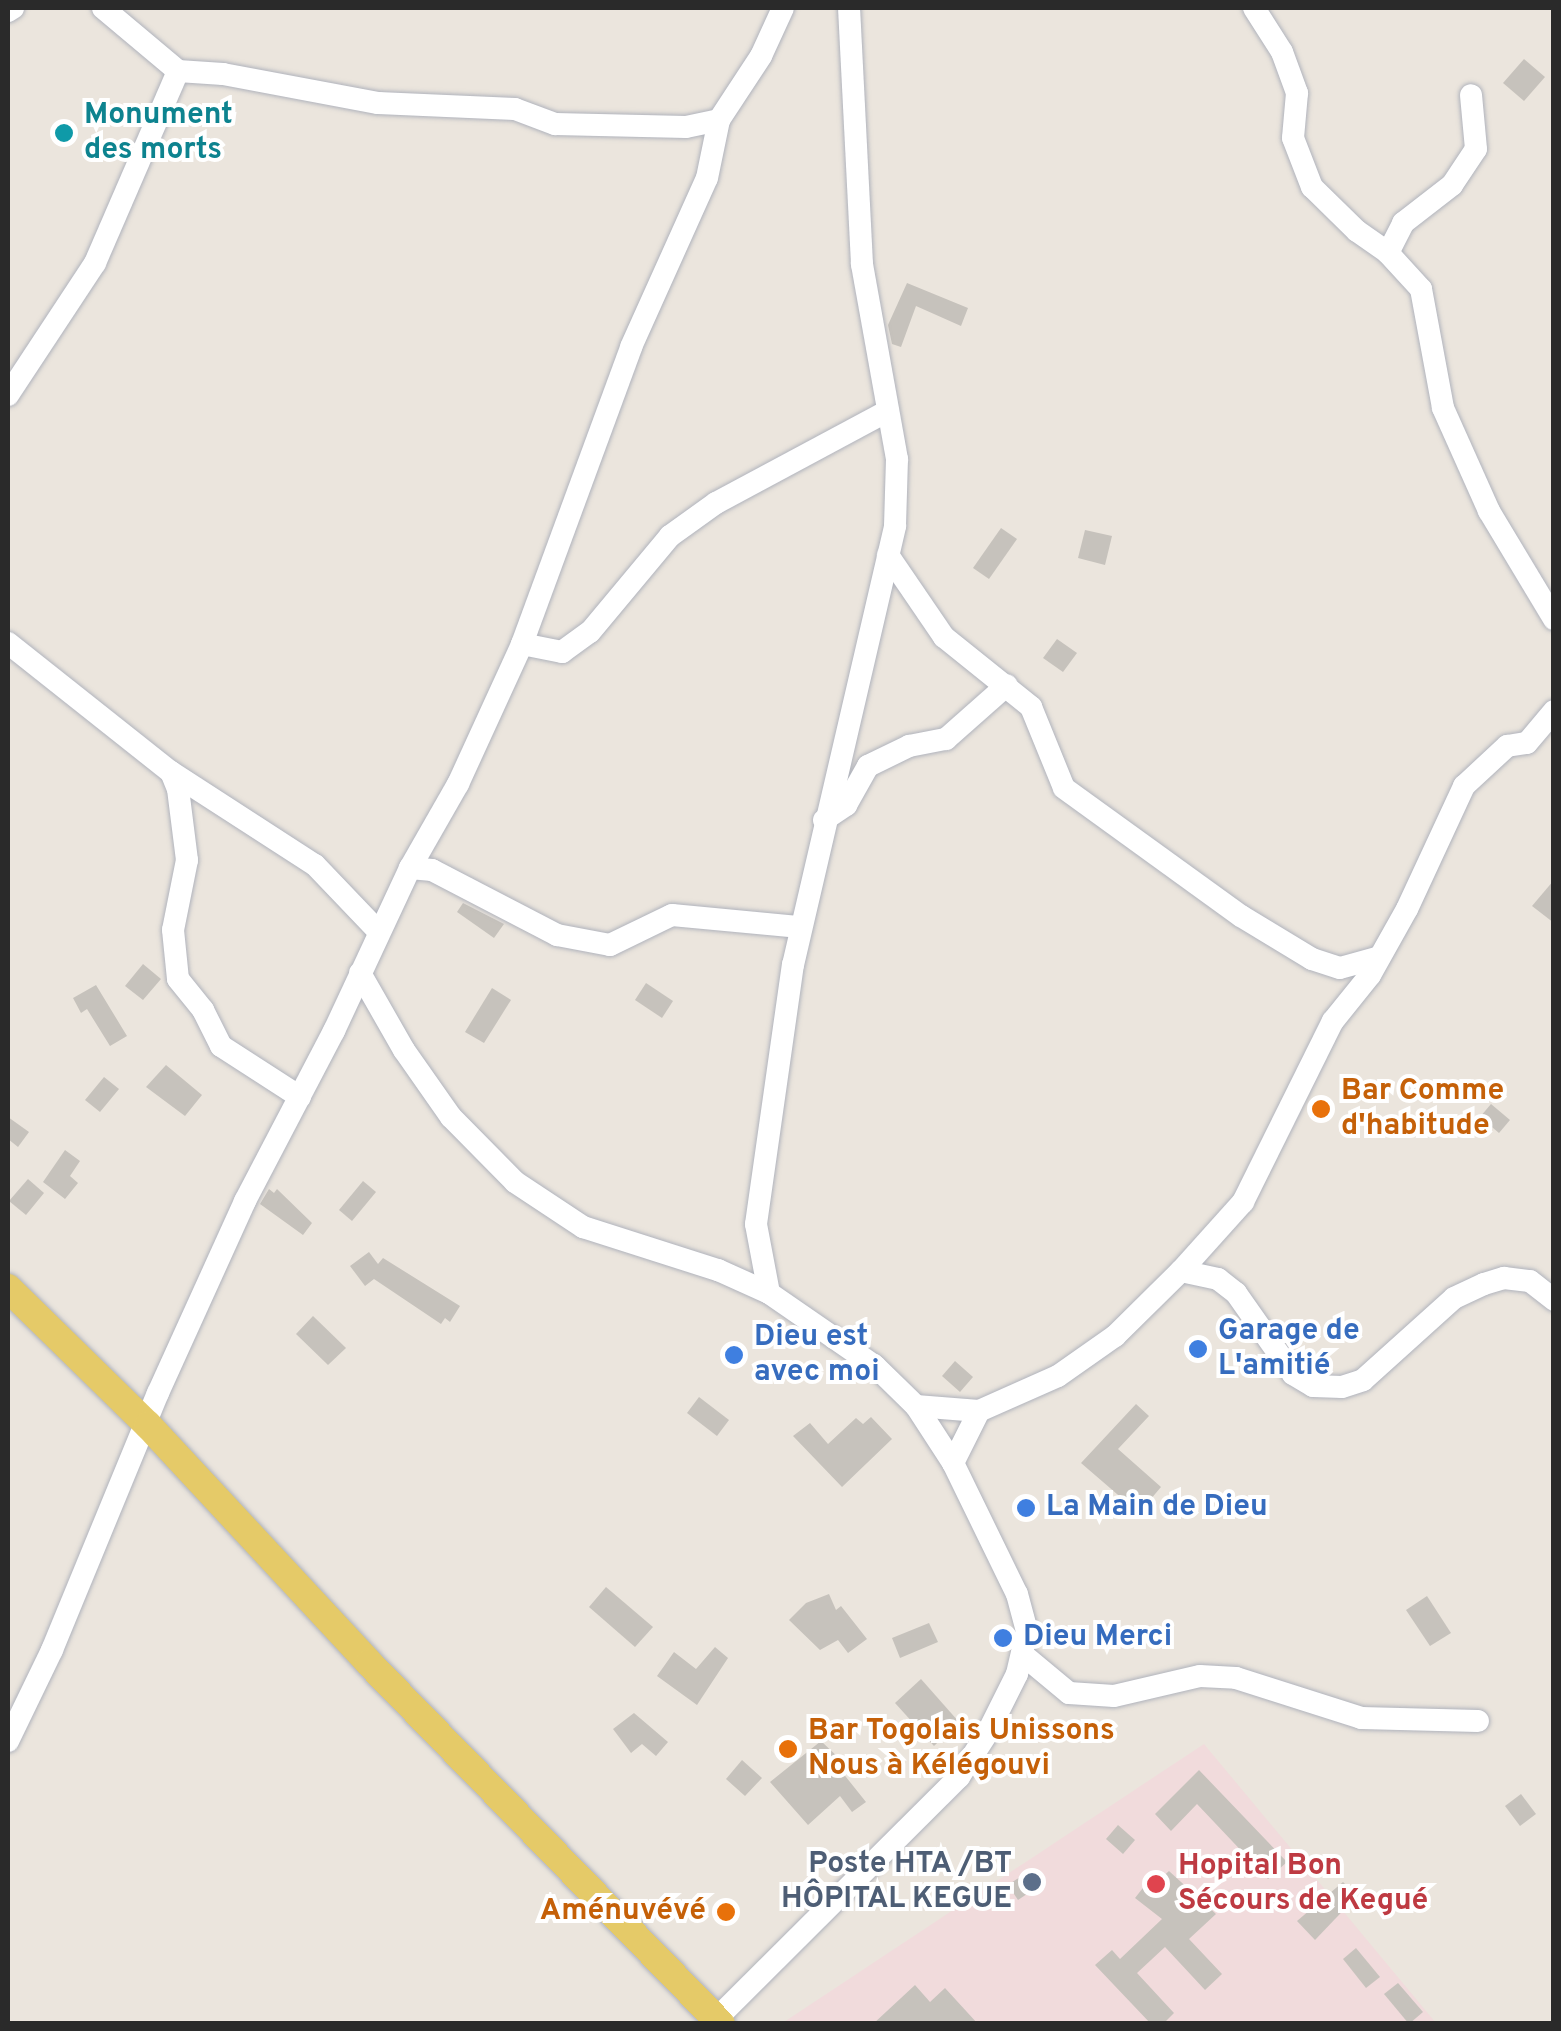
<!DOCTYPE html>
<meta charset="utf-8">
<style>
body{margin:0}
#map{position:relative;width:1561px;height:2031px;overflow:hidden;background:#ebe5dd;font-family:Overpass,sans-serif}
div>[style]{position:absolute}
.medical>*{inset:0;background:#f1dbdc}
.building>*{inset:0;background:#c6c2bc}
.roads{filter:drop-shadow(0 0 2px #b0b3bc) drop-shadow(0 0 2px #b0b3bc)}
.minor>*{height:22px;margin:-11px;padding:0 11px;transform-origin:11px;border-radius:11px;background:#fff}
.major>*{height:28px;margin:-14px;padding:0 14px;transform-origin:14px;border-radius:14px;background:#e5ca68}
.dots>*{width:28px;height:28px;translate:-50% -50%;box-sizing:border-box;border:5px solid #fff;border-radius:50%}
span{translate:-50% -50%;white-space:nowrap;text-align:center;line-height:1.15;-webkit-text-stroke:8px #fff;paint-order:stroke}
.culture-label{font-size:30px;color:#0d838f;font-weight:700}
.left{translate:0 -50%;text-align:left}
.food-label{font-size:30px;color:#c56008;font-weight:700}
.right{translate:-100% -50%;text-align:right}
.shop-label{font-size:30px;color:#366cbe;font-weight:700}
.service-label{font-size:30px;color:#4e5e75;font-weight:700}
.health-label{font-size:30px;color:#be3a42;font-weight:700}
.frame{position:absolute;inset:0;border:10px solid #2a2a2a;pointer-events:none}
</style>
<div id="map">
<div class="medical">
<div style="clip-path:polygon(1204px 1744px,1436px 2023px,781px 2024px)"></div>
</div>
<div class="building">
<div style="clip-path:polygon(1524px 59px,1545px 77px,1524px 101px,1503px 83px)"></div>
<div style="clip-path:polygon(907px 283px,968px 308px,961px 326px,916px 306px,901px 347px,892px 344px,888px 325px)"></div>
<div style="clip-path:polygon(1001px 528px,1017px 539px,989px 579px,973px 568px)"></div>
<div style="clip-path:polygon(1085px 530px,1112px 536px,1105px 565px,1078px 558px)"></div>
<div style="clip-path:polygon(1057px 639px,1077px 653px,1063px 672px,1043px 658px)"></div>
<div style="clip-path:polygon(1554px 880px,1554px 923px,1532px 906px)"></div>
<div style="clip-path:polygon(463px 903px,504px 924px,494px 938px,457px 912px)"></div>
<div style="clip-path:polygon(143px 964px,161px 979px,143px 1000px,125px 986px)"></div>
<div style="clip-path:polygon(646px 983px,673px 1001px,662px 1018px,635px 1000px)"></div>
<div style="clip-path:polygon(96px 985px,127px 1036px,110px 1046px,87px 1009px,81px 1013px,73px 998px)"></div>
<div style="clip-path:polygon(492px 988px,511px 1000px,484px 1043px,465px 1032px)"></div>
<div style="clip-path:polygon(166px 1065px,202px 1095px,185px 1116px,146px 1087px)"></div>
<div style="clip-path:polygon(104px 1077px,119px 1089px,100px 1112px,85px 1100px)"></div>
<div style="clip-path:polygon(1491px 1104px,1510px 1120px,1499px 1133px,1480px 1117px)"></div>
<div style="clip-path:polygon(8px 1117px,29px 1132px,18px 1147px,8px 1139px)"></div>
<div style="clip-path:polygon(65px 1150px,80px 1161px,70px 1176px,78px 1183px,65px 1199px,43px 1182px)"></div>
<div style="clip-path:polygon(28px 1179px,44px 1193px,26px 1215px,9px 1201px)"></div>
<div style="clip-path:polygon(363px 1181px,376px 1192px,352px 1221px,339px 1210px)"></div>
<div style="clip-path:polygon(269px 1189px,274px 1193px,277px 1189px,312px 1223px,303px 1235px,260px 1204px)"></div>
<div style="clip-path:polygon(369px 1252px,378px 1264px,383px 1258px,460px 1306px,450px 1322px,445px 1318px,441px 1324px,374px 1279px,365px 1286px,350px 1266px)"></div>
<div style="clip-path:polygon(313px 1316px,346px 1348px,328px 1365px,296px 1334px)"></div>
<div style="clip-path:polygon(955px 1361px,973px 1377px,960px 1392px,942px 1376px)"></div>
<div style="clip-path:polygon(699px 1397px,729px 1420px,717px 1436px,687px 1413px)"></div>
<div style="clip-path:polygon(1136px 1404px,1149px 1416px,1118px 1449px,1161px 1487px,1139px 1513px,1081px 1463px)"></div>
<div style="clip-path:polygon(871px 1417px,892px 1439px,842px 1487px,793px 1436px,810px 1423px,828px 1444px,856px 1418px,863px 1424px)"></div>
<div style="clip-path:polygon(606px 1587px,653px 1627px,635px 1647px,589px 1607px)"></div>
<div style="clip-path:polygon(829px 1594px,836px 1610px,841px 1606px,867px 1639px,848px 1653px,838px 1640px,820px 1650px,789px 1620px,806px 1603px)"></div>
<div style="clip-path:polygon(1427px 1596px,1451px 1633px,1430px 1646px,1406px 1610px)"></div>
<div style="clip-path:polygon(929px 1623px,938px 1642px,900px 1658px,892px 1638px)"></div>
<div style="clip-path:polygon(715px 1647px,728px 1658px,697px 1705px,657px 1676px,674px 1652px,696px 1669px)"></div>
<div style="clip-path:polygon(921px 1679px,959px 1722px,934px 1746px,895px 1703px)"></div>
<div style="clip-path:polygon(634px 1713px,668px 1742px,656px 1756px,642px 1744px,631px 1753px,613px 1729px)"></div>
<div style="clip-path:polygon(821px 1741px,841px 1760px,834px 1762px,866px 1802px,852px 1812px,840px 1796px,808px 1825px,770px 1782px)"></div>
<div style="clip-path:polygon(742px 1760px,762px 1778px,745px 1796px,726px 1779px)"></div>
<div style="clip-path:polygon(1199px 1770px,1287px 1862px,1268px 1879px,1197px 1804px,1171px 1831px,1155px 1814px)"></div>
<div style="clip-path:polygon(1521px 1794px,1536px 1814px,1520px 1826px,1505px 1806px)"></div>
<div style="clip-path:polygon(1118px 1825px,1135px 1840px,1123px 1854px,1106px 1839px)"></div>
<div style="clip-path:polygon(1169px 1871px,1216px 1914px,1189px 1939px,1222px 1974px,1205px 1990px,1165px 1947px,1137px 1973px,1174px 2013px,1163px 2024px,1151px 2024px,1095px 1965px,1112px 1950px,1120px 1959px,1162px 1919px,1135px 1898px,1146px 1884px,1150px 1888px)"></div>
<div style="clip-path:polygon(1023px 1875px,1033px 1890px,1018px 1900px,1008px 1885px)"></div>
<div style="clip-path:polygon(1343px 1882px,1357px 1896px,1315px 1940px,1297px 1921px)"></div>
<div style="clip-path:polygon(1356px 1948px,1380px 1977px,1366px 1988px,1343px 1959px)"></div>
<div style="clip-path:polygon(1398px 1983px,1423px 2012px,1409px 2024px,1384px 1994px)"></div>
<div style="clip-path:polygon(915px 1985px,930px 2002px,945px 1988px,978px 2024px,873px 2024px)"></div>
</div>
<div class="roads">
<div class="minor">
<div style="left:103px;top:8px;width:98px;rotate:40deg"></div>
<div style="left:178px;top:71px;width:45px;rotate:3.8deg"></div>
<div style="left:223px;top:74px;width:158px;rotate:10.6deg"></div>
<div style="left:378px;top:103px;width:137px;rotate:2.5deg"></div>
<div style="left:515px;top:109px;width:43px;rotate:20.6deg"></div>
<div style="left:555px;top:124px;width:131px;rotate:1.3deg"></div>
<div style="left:686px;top:127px;width:34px;rotate:-12deg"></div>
<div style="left:1254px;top:8px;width:52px;rotate:57.5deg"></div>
<div style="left:1282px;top:52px;width:44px;rotate:69.9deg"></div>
<div style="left:1297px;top:93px;width:45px;rotate:95.1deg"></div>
<div style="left:1293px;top:138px;width:53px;rotate:68.8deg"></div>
<div style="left:1312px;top:187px;width:63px;rotate:44.4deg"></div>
<div style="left:1357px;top:231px;width:38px;rotate:35deg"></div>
<div style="left:1388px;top:253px;width:49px;rotate:47.5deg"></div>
<div style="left:1421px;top:289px;width:121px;rotate:79.5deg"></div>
<div style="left:1443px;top:408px;width:113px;rotate:65.9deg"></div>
<div style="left:1489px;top:511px;width:126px;rotate:59deg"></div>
<div style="left:8px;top:11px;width:6px;rotate:-31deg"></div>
<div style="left:1388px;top:253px;width:34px;rotate:-63deg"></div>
<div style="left:1403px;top:223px;width:62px;rotate:-37.8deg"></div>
<div style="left:1452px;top:185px;width:43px;rotate:-56.3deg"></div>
<div style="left:1476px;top:149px;width:54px;rotate:-95.3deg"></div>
<div style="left:8px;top:395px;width:158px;rotate:-56.6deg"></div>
<div style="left:95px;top:263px;width:209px;rotate:-66.6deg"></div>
<div style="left:888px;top:555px;width:99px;rotate:55.7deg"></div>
<div style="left:944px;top:637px;width:112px;rotate:38.8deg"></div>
<div style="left:1031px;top:707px;width:87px;rotate:67.8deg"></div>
<div style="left:1064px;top:788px;width:218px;rotate:35.9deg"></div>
<div style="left:1241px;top:916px;width:83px;rotate:31.2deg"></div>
<div style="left:1312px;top:959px;width:29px;rotate:18deg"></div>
<div style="left:1340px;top:968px;width:41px;rotate:-15.4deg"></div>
<div style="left:8px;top:643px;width:208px;rotate:38.4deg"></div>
<div style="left:171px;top:772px;width:171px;rotate:32.9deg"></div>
<div style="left:315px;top:865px;width:93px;rotate:46.3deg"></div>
<div style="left:522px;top:644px;width:41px;rotate:11.3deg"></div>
<div style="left:562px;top:652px;width:34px;rotate:-36deg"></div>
<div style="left:590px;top:632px;width:125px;rotate:-50.2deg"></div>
<div style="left:670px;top:536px;width:57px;rotate:-35.7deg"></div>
<div style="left:716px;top:503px;width:193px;rotate:-28.2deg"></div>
<div style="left:171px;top:772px;width:18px;rotate:68deg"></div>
<div style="left:178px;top:789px;width:72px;rotate:82.8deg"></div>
<div style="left:187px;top:860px;width:71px;rotate:101.3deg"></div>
<div style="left:173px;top:930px;width:49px;rotate:84.2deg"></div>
<div style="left:178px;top:979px;width:40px;rotate:51deg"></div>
<div style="left:203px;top:1010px;width:40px;rotate:63.4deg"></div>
<div style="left:221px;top:1046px;width:94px;rotate:32.8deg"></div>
<div style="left:824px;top:820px;width:27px;rotate:-34deg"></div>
<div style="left:846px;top:805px;width:45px;rotate:-60.6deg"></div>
<div style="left:868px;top:766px;width:46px;rotate:-26deg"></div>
<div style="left:909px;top:746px;width:38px;rotate:-11deg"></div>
<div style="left:946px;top:739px;width:81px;rotate:-41.5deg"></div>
<div style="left:410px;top:868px;width:22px;rotate:5deg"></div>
<div style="left:432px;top:870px;width:141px;rotate:27.5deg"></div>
<div style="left:557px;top:935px;width:54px;rotate:10.7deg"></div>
<div style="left:610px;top:945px;width:69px;rotate:-25.8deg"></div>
<div style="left:672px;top:915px;width:129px;rotate:5.4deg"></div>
<div style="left:360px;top:973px;width:89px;rotate:60.3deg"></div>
<div style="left:404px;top:1050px;width:82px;rotate:55deg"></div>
<div style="left:451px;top:1117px;width:91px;rotate:45.4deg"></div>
<div style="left:515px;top:1182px;width:82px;rotate:33.5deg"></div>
<div style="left:583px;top:1227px;width:142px;rotate:17.7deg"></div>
<div style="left:718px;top:1270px;width:56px;rotate:24.3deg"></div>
<div style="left:769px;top:1293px;width:129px;rotate:34.6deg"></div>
<div style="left:875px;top:1366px;width:57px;rotate:44.3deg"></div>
<div style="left:916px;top:1406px;width:68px;rotate:57deg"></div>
<div style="left:953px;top:1463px;width:146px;rotate:64deg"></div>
<div style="left:1017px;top:1594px;width:38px;rotate:75deg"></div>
<div style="left:1027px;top:1631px;width:44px;rotate:103.1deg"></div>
<div style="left:1017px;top:1674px;width:65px;rotate:116.6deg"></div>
<div style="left:988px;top:1732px;width:54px;rotate:122.8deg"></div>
<div style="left:959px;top:1777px;width:343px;rotate:135.1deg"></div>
<div style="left:1181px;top:1271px;width:93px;rotate:-48.1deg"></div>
<div style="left:1243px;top:1202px;width:202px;rotate:-63.6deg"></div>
<div style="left:1333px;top:1021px;width:59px;rotate:-51.2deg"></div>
<div style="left:1370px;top:975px;width:76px;rotate:-60.7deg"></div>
<div style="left:1407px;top:909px;width:136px;rotate:-65.1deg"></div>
<div style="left:1464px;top:786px;width:59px;rotate:-42.9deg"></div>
<div style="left:1507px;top:746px;width:20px;rotate:-9deg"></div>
<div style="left:1527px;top:743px;width:42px;rotate:-49.8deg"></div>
<div style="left:769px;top:1293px;width:70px;rotate:-100.7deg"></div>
<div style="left:756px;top:1224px;width:262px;rotate:-81.9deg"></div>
<div style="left:793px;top:965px;width:451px;rotate:-76.9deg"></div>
<div style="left:895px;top:526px;width:67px;rotate:-88.3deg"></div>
<div style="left:897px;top:459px;width:198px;rotate:-100.2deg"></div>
<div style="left:862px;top:264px;width:256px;rotate:-92.9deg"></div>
<div style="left:916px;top:1406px;width:63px;rotate:4.5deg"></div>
<div style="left:979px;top:1411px;width:86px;rotate:-23.9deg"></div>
<div style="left:1058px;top:1376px;width:70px;rotate:-35.1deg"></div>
<div style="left:1115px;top:1336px;width:93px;rotate:-44.6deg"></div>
<div style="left:1181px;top:1271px;width:38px;rotate:12deg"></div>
<div style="left:1218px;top:1279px;width:23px;rotate:38deg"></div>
<div style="left:1236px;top:1293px;width:99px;rotate:54.9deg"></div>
<div style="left:1293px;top:1374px;width:23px;rotate:31deg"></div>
<div style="left:1313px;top:1386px;width:29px;rotate:2deg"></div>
<div style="left:1342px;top:1387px;width:22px;rotate:-18deg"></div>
<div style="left:1363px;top:1380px;width:122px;rotate:-42deg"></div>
<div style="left:1454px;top:1298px;width:33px;rotate:-25deg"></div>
<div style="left:1484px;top:1284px;width:21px;rotate:-17deg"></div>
<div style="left:1504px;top:1278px;width:26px;rotate:7deg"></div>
<div style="left:1530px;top:1281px;width:31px;rotate:38deg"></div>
<div style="left:953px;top:1463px;width:58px;rotate:-63.4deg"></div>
<div style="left:1022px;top:1654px;width:61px;rotate:39.7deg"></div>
<div style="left:1069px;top:1693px;width:45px;rotate:3.8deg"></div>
<div style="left:1114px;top:1696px;width:88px;rotate:-13.1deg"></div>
<div style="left:1200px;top:1676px;width:36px;rotate:3deg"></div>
<div style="left:1236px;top:1678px;width:131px;rotate:17.7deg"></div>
<div style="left:1361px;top:1718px;width:117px;rotate:1.5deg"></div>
<div style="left:8px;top:1741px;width:101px;rotate:-64.2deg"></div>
<div style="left:52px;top:1650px;width:278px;rotate:-67.6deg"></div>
<div style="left:158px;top:1393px;width:211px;rotate:-65.6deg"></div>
<div style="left:245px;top:1201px;width:192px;rotate:-62.4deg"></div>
<div style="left:334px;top:1031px;width:180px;rotate:-65deg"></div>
<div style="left:410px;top:868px;width:97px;rotate:-60.3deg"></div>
<div style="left:458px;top:784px;width:154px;rotate:-65.4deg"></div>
<div style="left:522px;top:644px;width:316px;rotate:-69.8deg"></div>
<div style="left:631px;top:347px;width:185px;rotate:-65.8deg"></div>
<div style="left:707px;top:178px;width:59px;rotate:-78.3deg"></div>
<div style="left:719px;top:120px;width:77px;rotate:-56.7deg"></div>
<div style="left:761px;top:56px;width:53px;rotate:-65.4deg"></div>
</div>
<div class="major">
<div style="left:8px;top:1288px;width:196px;rotate:44.4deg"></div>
<div style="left:148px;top:1425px;width:325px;rotate:47.1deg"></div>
<div style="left:369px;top:1663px;width:504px;rotate:45.72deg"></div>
</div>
</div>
<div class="dots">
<div style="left:64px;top:133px;background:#0f9aa8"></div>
<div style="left:1321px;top:1109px;background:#e8710a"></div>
<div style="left:1198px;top:1349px;background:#3f7fe0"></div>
<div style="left:734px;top:1355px;background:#3f7fe0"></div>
<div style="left:1026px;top:1508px;background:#3f7fe0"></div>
<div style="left:1003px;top:1638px;background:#3f7fe0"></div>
<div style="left:788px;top:1749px;background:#e8710a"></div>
<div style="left:1032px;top:1882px;background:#5c6f8a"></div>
<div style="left:1156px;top:1884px;background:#e0444e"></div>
<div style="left:726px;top:1912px;background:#e8710a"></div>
</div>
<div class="culture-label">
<span class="left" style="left:84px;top:133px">Monument<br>des morts</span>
</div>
<div class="food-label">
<span class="left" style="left:1341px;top:1109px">Bar Comme<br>d'habitude</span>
<span class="left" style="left:808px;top:1749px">Bar Togolais Unissons<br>Nous à Kélégouvi</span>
<span class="right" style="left:706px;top:1912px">Aménuvévé</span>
</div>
<div class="shop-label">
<span class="left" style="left:1218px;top:1349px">Garage de<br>L'amitié</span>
<span class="left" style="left:754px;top:1355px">Dieu est<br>avec moi</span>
<span class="left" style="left:1046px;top:1508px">La Main de Dieu</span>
<span class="left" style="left:1023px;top:1638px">Dieu Merci</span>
</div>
<div class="service-label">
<span class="right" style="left:1012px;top:1882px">Poste HTA /BT<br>HÔPITAL KEGUE</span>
</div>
<div class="health-label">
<span class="left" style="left:1178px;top:1884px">Hopital Bon<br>Sécours de Kegué</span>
</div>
<div class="frame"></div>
</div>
